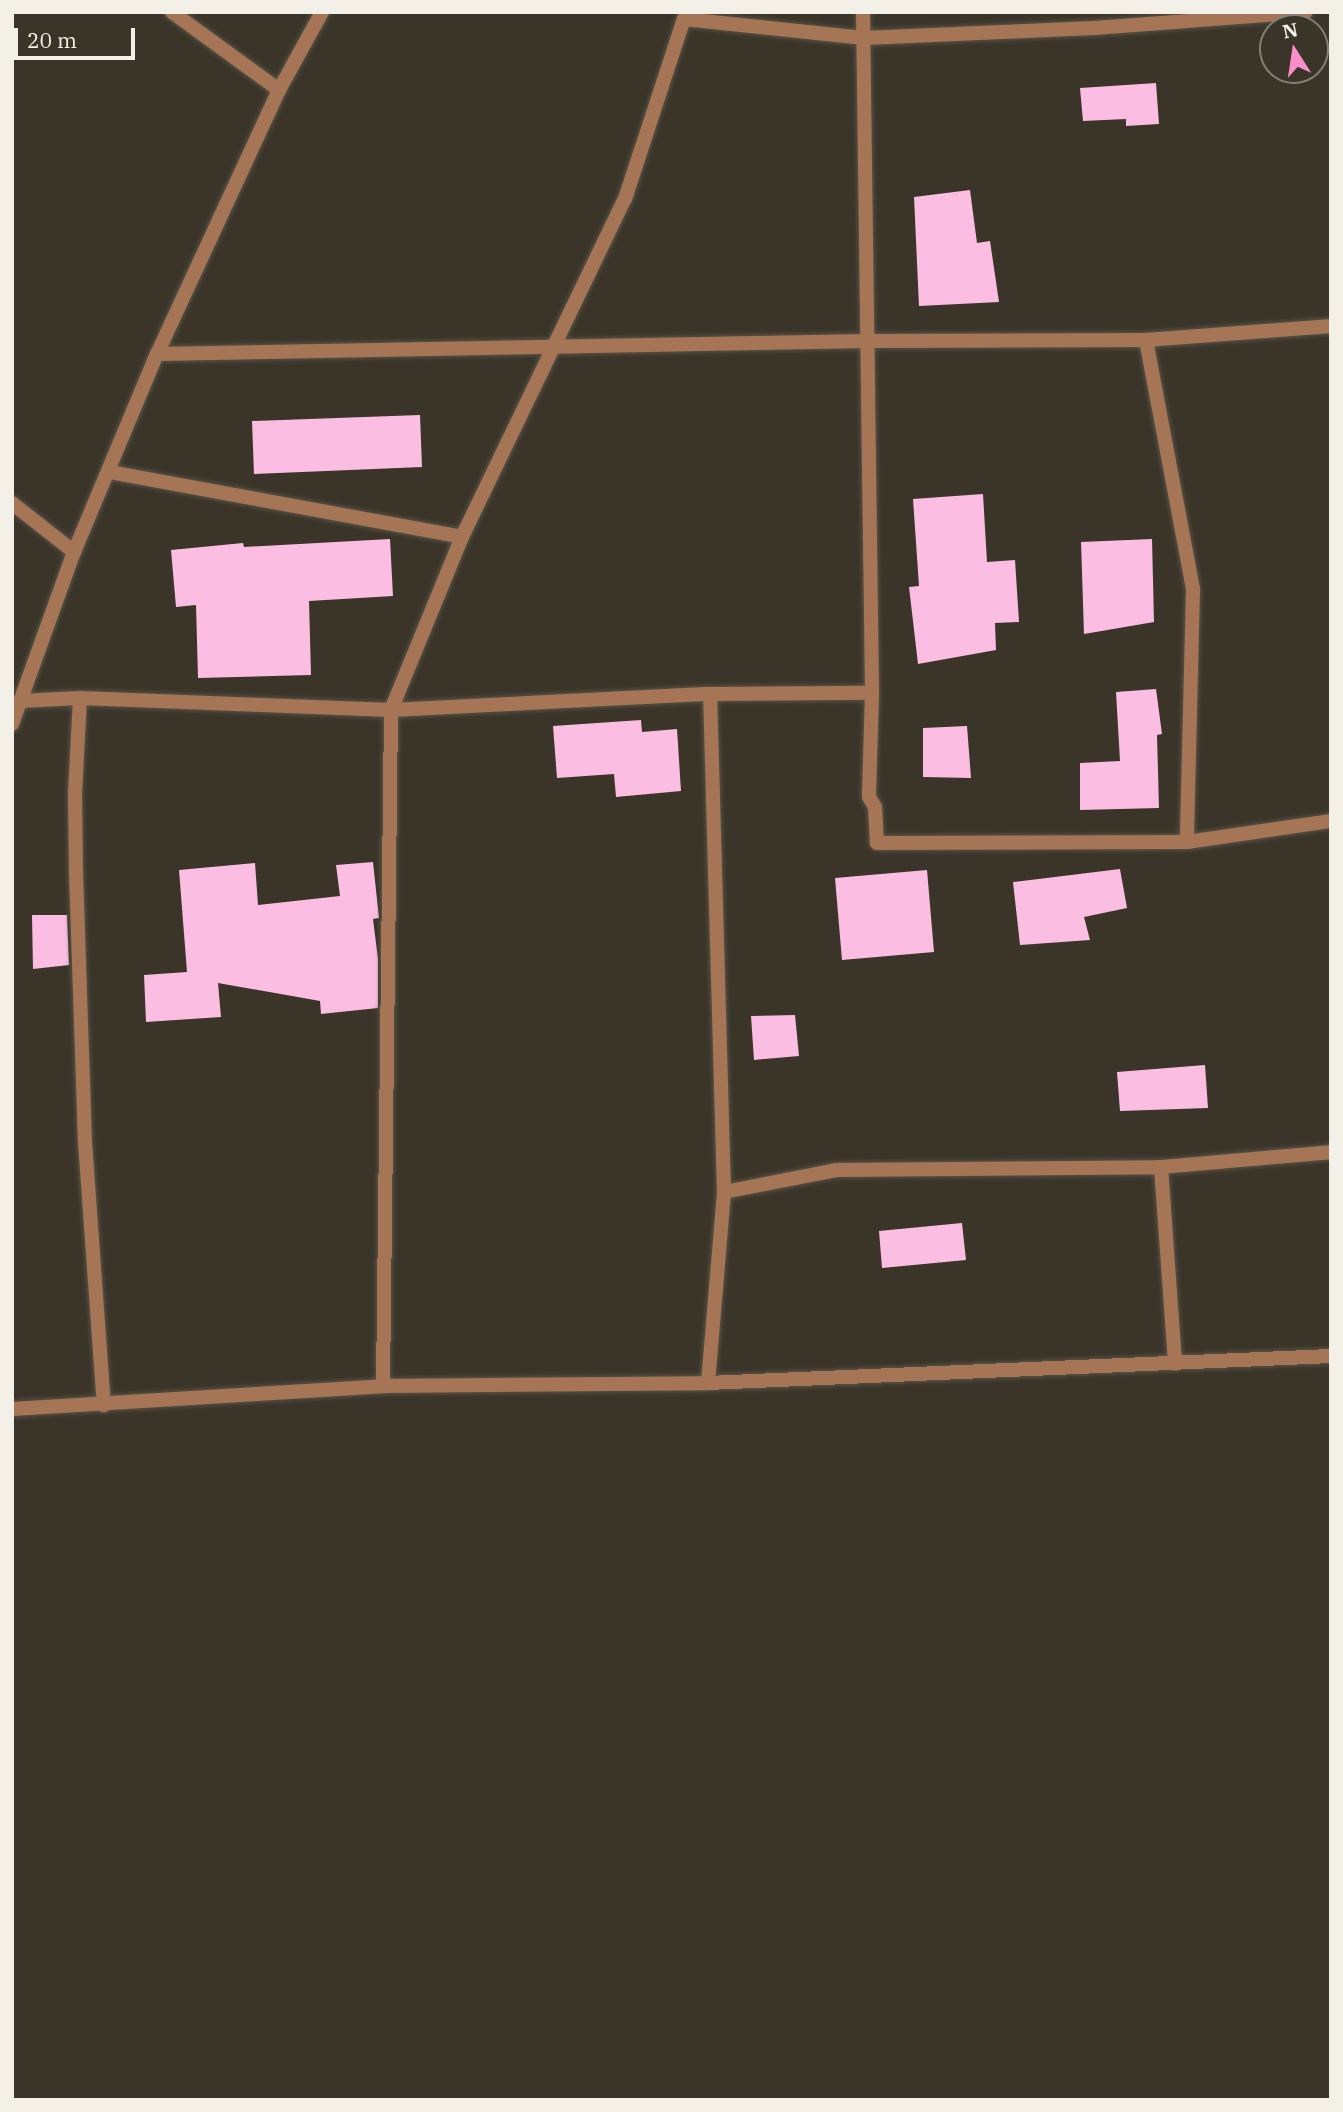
<!DOCTYPE html>
<style>
body{margin:0}
#map{position:relative;width:1343px;height:2112px;overflow:hidden;background:#3b3529;font-family:"IBM Plex Serif",serif}
div>[style]{position:absolute}
.building>*{inset:0;background:#fcbde2}
.roads{filter:drop-shadow(0 0 2px #585347) drop-shadow(0 0 2px #585347)}
.minor>*{height:14px;margin:-7px;padding:0 7px;transform-origin:7px;border-radius:7px;background:#a67556}
span{translate:-50% -50%;white-space:nowrap;text-align:center;line-height:1.15;-webkit-text-stroke:7px #3b3529;paint-order:stroke}
.frame{position:absolute;inset:0;border:14px solid #f3f0e7;pointer-events:none}
.north{position:absolute;left:1259px;top:14px;width:70px;height:70px;box-sizing:border-box;background:#3b3529;border:2px solid #858075;border-radius:50%;rotate:348deg;font-size:19px;font-weight:700;line-height:28px;text-align:center;color:#f3f0e7}
.north::after{content:'';display:block;margin:auto;width:24px;height:32px;background:#f98fca;clip-path:polygon(50% 0,100% 100%,50% 72%,0 100%)}
.scale{position:absolute;left:14px;top:28px;width:121px;height:32px;box-sizing:border-box;border:4px solid #f3f0e7;border-top:0;padding-left:9px;font-size:21px;line-height:24px;white-space:nowrap;color:#f3f0e7;-webkit-text-stroke:5px #3b3529;paint-order:stroke}
</style>
<div id="map">
<div class="building">
<div style="clip-path:polygon(1156px 83px,1159px 124px,1126px 126px,1126px 119px,1083px 121px,1080px 88px)"></div>
<div style="clip-path:polygon(970px 190px,977px 243px,990px 241px,999px 302px,919px 306px,914px 197px)"></div>
<div style="clip-path:polygon(420px 415px,422px 467px,254px 474px,252px 421px)"></div>
<div style="clip-path:polygon(983px 494px,987px 562px,1015px 560px,1019px 622px,995px 623px,996px 650px,918px 664px,909px 587px,919px 586px,913px 499px)"></div>
<div style="clip-path:polygon(390px 539px,393px 596px,309px 601px,311px 675px,198px 678px,196px 605px,176px 607px,171px 550px,243px 543px,244px 547px)"></div>
<div style="clip-path:polygon(1152px 539px,1154px 622px,1084px 634px,1081px 542px)"></div>
<div style="clip-path:polygon(1156px 689px,1162px 734px,1157px 735px,1159px 808px,1080px 810px,1080px 763px,1120px 761px,1116px 692px)"></div>
<div style="clip-path:polygon(641px 720px,642px 732px,677px 729px,681px 791px,616px 797px,614px 774px,557px 778px,553px 726px)"></div>
<div style="clip-path:polygon(967px 726px,971px 778px,923px 777px,923px 728px)"></div>
<div style="clip-path:polygon(373px 862px,379px 918px,373px 919px,378px 959px,378px 1008px,321px 1014px,320px 1001px,218px 983px,221px 1017px,146px 1022px,144px 975px,187px 972px,179px 870px,255px 863px,258px 905px,340px 896px,336px 865px)"></div>
<div style="clip-path:polygon(1120px 869px,1127px 908px,1084px 917px,1090px 940px,1020px 945px,1013px 882px)"></div>
<div style="clip-path:polygon(927px 870px,934px 952px,842px 960px,835px 878px)"></div>
<div style="clip-path:polygon(32px 915px,67px 915px,69px 965px,33px 969px)"></div>
<div style="clip-path:polygon(795px 1015px,799px 1056px,754px 1060px,751px 1016px)"></div>
<div style="clip-path:polygon(1205px 1065px,1208px 1108px,1120px 1111px,1117px 1072px)"></div>
<div style="clip-path:polygon(962px 1223px,966px 1260px,882px 1268px,879px 1231px)"></div>
</div>
<div class="roads">
<div class="minor">
<div style="left:172px;top:12px;width:132px;rotate:36.1deg"></div>
<div style="left:863px;top:12px;width:681px;rotate:89.24deg"></div>
<div style="left:872px;top:693px;width:104px;rotate:91.7deg"></div>
<div style="left:869px;top:797px;width:12px;rotate:59deg"></div>
<div style="left:875px;top:807px;width:36px;rotate:87deg"></div>
<div style="left:877px;top:843px;width:310px;rotate:-0.2deg"></div>
<div style="left:1187px;top:842px;width:146px;rotate:-8.3deg"></div>
<div style="left:684px;top:19px;width:181px;rotate:6deg"></div>
<div style="left:864px;top:38px;width:230px;rotate:-2.5deg"></div>
<div style="left:1094px;top:28px;width:212px;rotate:-4.3deg"></div>
<div style="left:1146px;top:340px;width:253px;rotate:79.3deg"></div>
<div style="left:1193px;top:589px;width:253px;rotate:91.4deg"></div>
<div style="left:157px;top:354px;width:711px;rotate:-1.05deg"></div>
<div style="left:868px;top:341px;width:278px;rotate:-0.2deg"></div>
<div style="left:1146px;top:340px;width:186px;rotate:-4.3deg"></div>
<div style="left:109px;top:472px;width:359px;rotate:10.4deg"></div>
<div style="left:12px;top:503px;width:79px;rotate:38.3deg"></div>
<div style="left:80px;top:698px;width:95px;rotate:93deg"></div>
<div style="left:75px;top:793px;width:79px;rotate:89.3deg"></div>
<div style="left:76px;top:872px;width:270px;rotate:88.1deg"></div>
<div style="left:85px;top:1142px;width:264px;rotate:85.9deg"></div>
<div style="left:20px;top:701px;width:60px;rotate:-2.9deg"></div>
<div style="left:80px;top:698px;width:311px;rotate:2.2deg"></div>
<div style="left:391px;top:710px;width:319px;rotate:-2.9deg"></div>
<div style="left:710px;top:694px;width:162px;rotate:-0.4deg"></div>
<div style="left:12px;top:724px;width:183px;rotate:-70.2deg"></div>
<div style="left:74px;top:552px;width:215px;rotate:-67.3deg"></div>
<div style="left:157px;top:354px;width:291px;rotate:-65.2deg"></div>
<div style="left:279px;top:90px;width:89px;rotate:-61.1deg"></div>
<div style="left:1161px;top:1167px;width:197px;rotate:85.9deg"></div>
<div style="left:724px;top:1192px;width:114px;rotate:-11.1deg"></div>
<div style="left:836px;top:1170px;width:325px;rotate:-0.5deg"></div>
<div style="left:1161px;top:1167px;width:171px;rotate:-5deg"></div>
<div style="left:708px;top:1383px;width:192px;rotate:-85.2deg"></div>
<div style="left:724px;top:1192px;width:498px;rotate:-91.6deg"></div>
<div style="left:383px;top:1386px;width:676px;rotate:-89.32deg"></div>
<div style="left:391px;top:710px;width:187px;rotate:-67.7deg"></div>
<div style="left:462px;top:537px;width:375px;rotate:-64.3deg"></div>
<div style="left:625px;top:199px;width:189px;rotate:-71.9deg"></div>
<div style="left:684px;top:19px;width:9px;rotate:-49deg"></div>
<div style="left:12px;top:1409px;width:372px;rotate:-3.5deg"></div>
<div style="left:383px;top:1386px;width:325px;rotate:-0.5deg"></div>
<div style="left:708px;top:1383px;width:624px;rotate:-2.48deg"></div>
</div>
</div>
<div class="frame"></div>
<div class="north">N</div>
<div class="scale">20 m</div>
</div>
